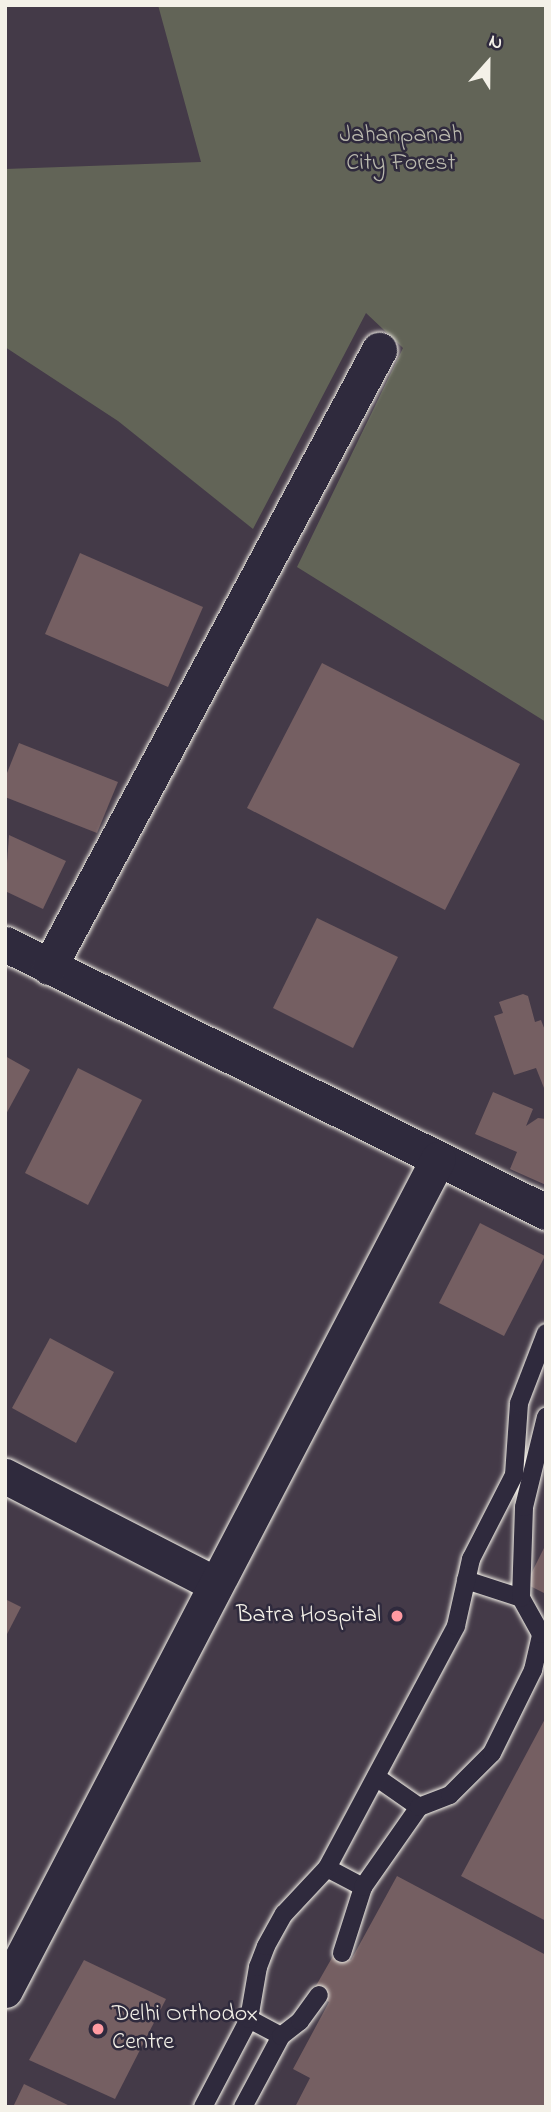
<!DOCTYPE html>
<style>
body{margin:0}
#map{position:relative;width:551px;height:2112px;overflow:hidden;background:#443a48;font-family:"Indie Flower",sans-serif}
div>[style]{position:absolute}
.green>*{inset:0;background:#626457}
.building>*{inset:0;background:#755f62}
.roads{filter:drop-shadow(0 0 2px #f4f1e8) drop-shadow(0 0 2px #f4f1e8)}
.lane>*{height:18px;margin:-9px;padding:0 9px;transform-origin:9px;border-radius:9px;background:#2f2a3d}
.street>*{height:35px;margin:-17.5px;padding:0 17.5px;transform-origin:17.5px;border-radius:17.5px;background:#2f2a3d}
.dots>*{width:19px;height:19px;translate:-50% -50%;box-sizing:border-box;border:4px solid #2f2a3d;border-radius:50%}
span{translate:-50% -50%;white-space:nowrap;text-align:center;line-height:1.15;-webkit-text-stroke:5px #2f2a3d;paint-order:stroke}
.park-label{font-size:24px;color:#bab9ae}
.poi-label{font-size:24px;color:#f4f1e8}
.right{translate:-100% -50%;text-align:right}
.left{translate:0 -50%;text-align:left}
.frame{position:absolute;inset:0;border:7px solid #f4f1e8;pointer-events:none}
.north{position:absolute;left:453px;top:28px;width:70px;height:70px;-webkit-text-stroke:5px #2f2a3d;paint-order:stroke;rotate:21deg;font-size:19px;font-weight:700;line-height:28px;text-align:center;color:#f4f1e8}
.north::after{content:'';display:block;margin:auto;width:24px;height:32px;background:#f4f1e8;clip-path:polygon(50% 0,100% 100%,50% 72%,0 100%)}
</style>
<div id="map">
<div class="green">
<div style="clip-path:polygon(158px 5px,546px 5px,546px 722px,297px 567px,403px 348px,366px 313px,253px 529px,118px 421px,5px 347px,5px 169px,201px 162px)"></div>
</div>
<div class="building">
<div style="clip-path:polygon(80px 553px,203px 607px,168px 687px,45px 634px)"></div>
<div style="clip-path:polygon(322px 663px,520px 764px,445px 910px,247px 808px)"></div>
<div style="clip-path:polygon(19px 743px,118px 782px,97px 833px,5px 797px,5px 778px)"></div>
<div style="clip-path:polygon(9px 835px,66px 861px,43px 909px,5px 891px)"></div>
<div style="clip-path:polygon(317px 918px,398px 957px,353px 1048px,273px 1008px)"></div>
<div style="clip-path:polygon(523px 994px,528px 996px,535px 1022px,541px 1020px,546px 1033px,546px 1093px,536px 1068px,514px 1075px,494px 1016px,503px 1013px,499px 1002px)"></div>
<div style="clip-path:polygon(5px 1056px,30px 1070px,5px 1116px)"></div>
<div style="clip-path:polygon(78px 1068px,142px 1100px,88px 1205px,25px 1173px)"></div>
<div style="clip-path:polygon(493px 1092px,533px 1109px,526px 1126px,538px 1118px,546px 1119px,546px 1185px,510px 1169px,517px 1152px,475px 1134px)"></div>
<div style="clip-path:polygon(480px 1223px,545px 1256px,504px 1336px,439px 1303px)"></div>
<div style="clip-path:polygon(50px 1338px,114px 1372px,76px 1443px,12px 1408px)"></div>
<div style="clip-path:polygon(546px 1544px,546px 1594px,526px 1584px)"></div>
<div style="clip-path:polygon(5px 1599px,21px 1607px,5px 1638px)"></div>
<div style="clip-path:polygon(546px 1717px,546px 1921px,461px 1876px)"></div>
<div style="clip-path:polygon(397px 1876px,546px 1955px,546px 2107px,295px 2107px,310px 2078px,293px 2069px,329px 2002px,313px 1991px,337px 1949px,351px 1960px)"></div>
<div style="clip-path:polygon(84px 1960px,166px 1999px,115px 2099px,29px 2060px)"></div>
<div style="clip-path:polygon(24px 2084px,72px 2107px,13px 2107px)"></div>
</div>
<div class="roads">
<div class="lane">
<div style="left:466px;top:1580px;width:58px;rotate:18.1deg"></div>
<div style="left:376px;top:1777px;width:52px;rotate:34.9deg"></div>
<div style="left:327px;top:1868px;width:41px;rotate:27.8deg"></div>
<div style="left:342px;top:1953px;width:69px;rotate:-72.3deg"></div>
<div style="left:363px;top:1887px;width:98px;rotate:-55deg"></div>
<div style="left:419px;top:1807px;width:33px;rotate:-21deg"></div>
<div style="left:450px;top:1795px;width:59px;rotate:-45deg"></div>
<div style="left:492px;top:1753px;width:93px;rotate:-63.7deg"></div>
<div style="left:533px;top:1670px;width:37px;rotate:-77deg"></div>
<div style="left:541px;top:1634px;width:41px;rotate:-119.1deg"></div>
<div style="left:521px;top:1598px;width:91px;rotate:-88.1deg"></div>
<div style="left:524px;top:1507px;width:93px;rotate:-76.3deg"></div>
<div style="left:249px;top:2019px;width:36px;rotate:28deg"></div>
<div style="left:203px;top:2107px;width:99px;rotate:-62.4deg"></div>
<div style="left:249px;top:2019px;width:53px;rotate:-80.2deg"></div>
<div style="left:258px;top:1967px;width:22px;rotate:-69deg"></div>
<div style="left:266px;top:1946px;width:37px;rotate:-61deg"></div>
<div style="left:284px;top:1914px;width:63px;rotate:-46.9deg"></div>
<div style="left:327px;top:1868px;width:274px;rotate:-61.9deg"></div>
<div style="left:456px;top:1626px;width:69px;rotate:-77.4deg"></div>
<div style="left:471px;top:1559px;width:94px;rotate:-62.9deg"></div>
<div style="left:514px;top:1475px;width:72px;rotate:-86deg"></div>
<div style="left:519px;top:1403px;width:75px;rotate:-68.9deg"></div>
<div style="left:243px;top:2107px;width:81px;rotate:-61.8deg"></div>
<div style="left:281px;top:2036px;width:24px;rotate:-38deg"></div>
<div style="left:300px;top:2021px;width:32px;rotate:-54deg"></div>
</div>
<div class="street">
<div style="left:5px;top:944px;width:604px;rotate:26.35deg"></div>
<div style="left:49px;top:967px;width:700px;rotate:-61.86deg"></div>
<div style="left:5px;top:1476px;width:236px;rotate:27.2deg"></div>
<div style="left:5px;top:1990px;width:937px;rotate:-62.48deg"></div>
</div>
</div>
<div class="dots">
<div style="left:397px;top:1616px;background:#ff9aa2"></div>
<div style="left:98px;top:2029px;background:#ff9aa2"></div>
</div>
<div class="park-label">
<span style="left:401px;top:150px">Jahanpanah<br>City Forest</span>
</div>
<div class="poi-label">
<span class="right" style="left:381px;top:1616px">Batra Hospital</span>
<span class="left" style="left:112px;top:2029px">Delhi Orthodox<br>Centre</span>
</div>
<div class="frame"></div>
<div class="north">N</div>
</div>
